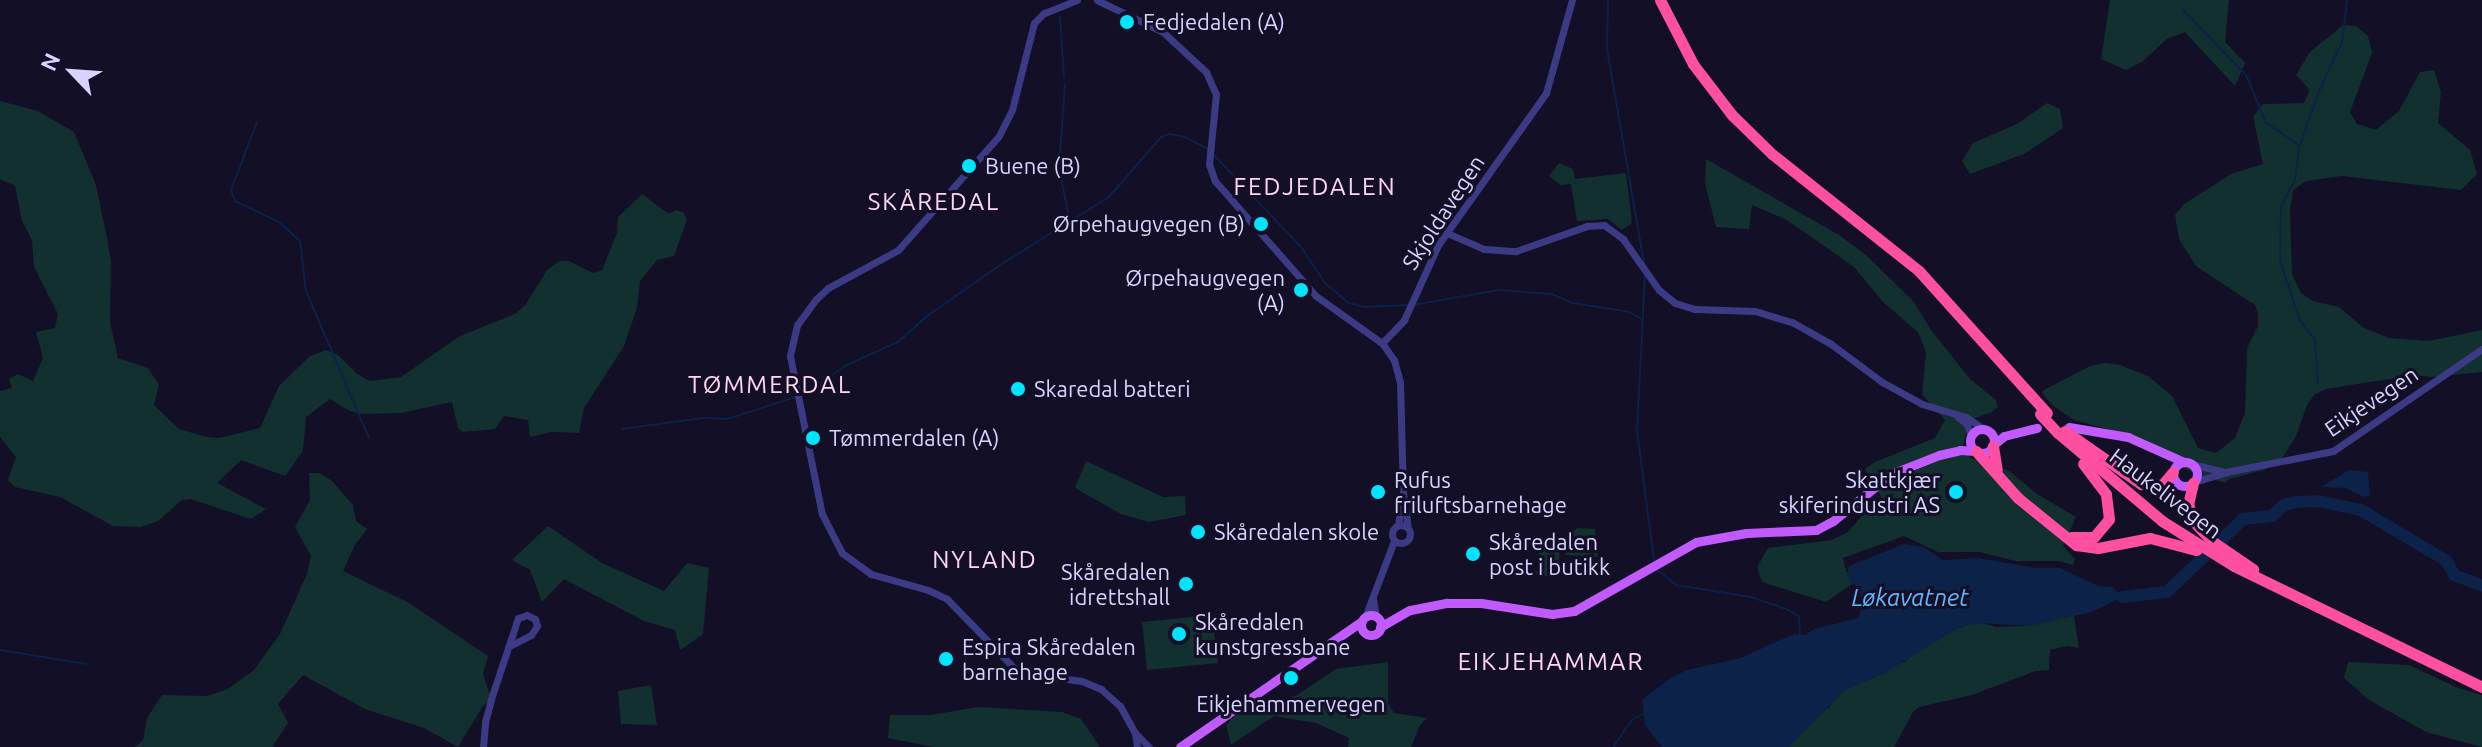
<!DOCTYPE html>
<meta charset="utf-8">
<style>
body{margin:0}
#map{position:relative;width:2482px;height:747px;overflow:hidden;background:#130f26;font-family:Ubuntu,sans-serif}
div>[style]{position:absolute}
.green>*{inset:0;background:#12302f}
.water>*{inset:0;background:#0c2248}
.stream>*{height:2px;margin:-1px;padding:0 1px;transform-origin:1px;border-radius:1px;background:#0c2248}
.river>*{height:12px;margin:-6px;padding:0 6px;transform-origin:6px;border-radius:6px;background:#0c2248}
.minor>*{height:7px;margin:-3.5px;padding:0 3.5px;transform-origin:3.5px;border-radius:3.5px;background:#3d3a85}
.minor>.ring{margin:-3.5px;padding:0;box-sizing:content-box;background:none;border:7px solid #3d3a85;border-radius:50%}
.major>*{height:9px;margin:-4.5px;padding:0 4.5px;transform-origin:4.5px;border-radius:4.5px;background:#c25bff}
.major>.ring{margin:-4.5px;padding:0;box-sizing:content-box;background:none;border:9px solid #c25bff;border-radius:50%}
.highway>*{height:11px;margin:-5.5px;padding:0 5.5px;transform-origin:5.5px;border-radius:5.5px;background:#ff4fa3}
.highway-bridge>*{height:11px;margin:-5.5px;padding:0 5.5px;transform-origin:5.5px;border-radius:5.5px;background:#ff4fa3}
.dots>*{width:22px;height:22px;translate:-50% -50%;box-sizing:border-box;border:4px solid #130f26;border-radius:50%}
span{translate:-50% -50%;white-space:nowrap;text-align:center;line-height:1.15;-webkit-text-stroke:6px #130f26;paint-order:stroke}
.poi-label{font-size:22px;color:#d9d4ff}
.left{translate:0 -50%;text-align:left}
.right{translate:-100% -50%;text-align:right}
.street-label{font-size:22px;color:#d9d4ff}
.neighbourhood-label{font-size:24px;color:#ffd6f0;letter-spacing:2px}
.water-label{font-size:24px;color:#62b6ff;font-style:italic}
.north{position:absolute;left:32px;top:32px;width:80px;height:80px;-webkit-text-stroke:6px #130f26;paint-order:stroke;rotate:295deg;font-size:22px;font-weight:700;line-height:32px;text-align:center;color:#d9d4ff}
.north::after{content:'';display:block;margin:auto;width:28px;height:36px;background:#d9d4ff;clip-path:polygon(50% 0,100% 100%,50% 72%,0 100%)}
</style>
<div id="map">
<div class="green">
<div style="clip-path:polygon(2110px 0,2229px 0,2225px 42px,2245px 63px,2235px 86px,2185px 32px,2167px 39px,2142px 62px,2126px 70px,2101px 59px)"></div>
<div style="clip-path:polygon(2343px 25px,2356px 26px,2368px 36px,2372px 53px,2350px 112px,2357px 124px,2376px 130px,2399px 111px,2420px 72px,2434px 70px,2441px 92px,2438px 123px,2470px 150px,2477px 174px,2461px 190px,2342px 176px,2306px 181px,2293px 190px,2290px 210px,2292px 274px,2301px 293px,2313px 301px,2339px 307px,2364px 328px,2389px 338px,2429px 341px,2482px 330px,2482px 372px,2433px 377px,2414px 375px,2326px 389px,2315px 394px,2307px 405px,2296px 436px,2283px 457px,2264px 470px,2229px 479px,2226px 483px,2197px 475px,2119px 432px,2074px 420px,2052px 405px,2042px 393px,2044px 390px,2090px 366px,2105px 363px,2120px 365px,2148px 376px,2172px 396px,2198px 448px,2216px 453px,2235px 438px,2245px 413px,2247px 348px,2258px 326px,2258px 313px,2255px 305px,2196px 266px,2179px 239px,2175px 215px,2184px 204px,2231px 174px,2263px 164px,2253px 117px,2263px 104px,2304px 103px,2310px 90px,2296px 75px,2310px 52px)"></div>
<div style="clip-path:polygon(0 101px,38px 111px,74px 132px,96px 185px,107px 238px,111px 261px,110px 322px,118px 358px,148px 368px,159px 385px,154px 405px,179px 429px,207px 437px,219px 438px,260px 428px,279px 386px,310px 356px,326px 350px,338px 355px,357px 374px,370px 381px,401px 377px,460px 336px,515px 314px,526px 304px,547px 270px,559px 261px,569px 261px,593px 273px,602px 270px,617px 233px,618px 217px,642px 194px,669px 214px,676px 210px,683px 212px,687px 220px,674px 256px,657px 260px,640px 281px,637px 308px,624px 346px,584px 408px,579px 433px,551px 432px,530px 437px,528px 420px,504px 416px,495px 429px,463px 432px,458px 428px,452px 402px,401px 413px,363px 414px,350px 411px,330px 399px,306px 417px,303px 451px,285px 476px,241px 460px,217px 483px,266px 509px,251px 519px,191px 499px,182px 500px,158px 521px,141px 527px,113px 526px,60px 497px,15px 487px,8px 480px,16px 457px,0 437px,0 391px,12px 388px,9px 379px,18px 374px,33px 381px,43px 358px,36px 332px,55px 328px,58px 314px,34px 267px,32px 240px,22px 221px,15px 186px,0 179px)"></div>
<div style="clip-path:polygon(2047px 103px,2060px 109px,2063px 128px,2024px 154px,1970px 174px,1962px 161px,1973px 143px,2017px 124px)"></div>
<div style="clip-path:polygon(1706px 159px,1839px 235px,1865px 254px,1914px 302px,1931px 330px,1970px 379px,1996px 400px,1998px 407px,1992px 412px,1970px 420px,1962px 449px,1971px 458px,2009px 471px,2037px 494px,2076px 517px,2063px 546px,2075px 559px,2073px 565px,2059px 561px,2015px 561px,1980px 552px,1938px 552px,1904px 536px,1843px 558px,1846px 571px,1858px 580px,1826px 602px,1762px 582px,1757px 567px,1768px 548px,1832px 540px,1848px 532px,1874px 502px,1883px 500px,1865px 469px,1875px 462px,1935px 438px,1945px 420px,1922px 394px,1926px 352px,1918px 332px,1884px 303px,1854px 267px,1787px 220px,1752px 205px,1749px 229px,1716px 227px,1705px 183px)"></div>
<div style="clip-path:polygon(1559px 163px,1573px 169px,1575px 179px,1626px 173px,1632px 223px,1622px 230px,1608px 219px,1577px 221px,1571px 184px,1560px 185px,1549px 176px)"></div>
<div style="clip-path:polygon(1086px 461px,1163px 497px,1185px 496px,1186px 515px,1149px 522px,1121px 514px,1075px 488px)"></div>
<div style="clip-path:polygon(309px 473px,319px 473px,332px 481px,353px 505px,356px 521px,367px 529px,355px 545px,343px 571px,409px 603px,488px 656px,483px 674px,489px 692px,495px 698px,483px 706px,458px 747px,424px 728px,365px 709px,303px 675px,278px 704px,288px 723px,272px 747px,135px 747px,143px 740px,147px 718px,162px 695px,207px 696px,228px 689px,254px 670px,280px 634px,307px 574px,311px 556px,295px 527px,310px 500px)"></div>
<div style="clip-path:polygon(548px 526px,602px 563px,664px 591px,687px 563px,709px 568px,703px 634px,680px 650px,675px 630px,644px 621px,564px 579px,542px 602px,530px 570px,512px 560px)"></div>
<div style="clip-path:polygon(1577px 528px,1595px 529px,1598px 557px,1565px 555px,1566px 539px)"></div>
<div style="clip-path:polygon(1540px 543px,1561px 546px,1556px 578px,1536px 575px)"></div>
<div style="clip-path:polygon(2073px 610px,2079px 648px,2067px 646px,2050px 650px,2049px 670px,2035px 671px,1972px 695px,1919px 707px,1913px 712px,1894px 747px,1761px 747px,1830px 707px,1842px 686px,1879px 665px,1905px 662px,1927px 638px,1978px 622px,1996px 627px,2027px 626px)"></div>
<div style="clip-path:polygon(1212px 615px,1218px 663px,1147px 670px,1142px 622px)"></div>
<div style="clip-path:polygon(1388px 662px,1388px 704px,1394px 713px,1427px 718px,1420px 725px,1411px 747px,1348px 747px,1349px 738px,1316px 723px,1274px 716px,1231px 745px,1226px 725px,1236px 715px,1297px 695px,1336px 669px)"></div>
<div style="clip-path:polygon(2348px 662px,2409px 665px,2458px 688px,2482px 695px,2482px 747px,2426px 732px,2369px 700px,2344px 678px)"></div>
<div style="clip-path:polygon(651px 685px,657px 725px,621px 724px,618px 691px)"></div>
<div style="clip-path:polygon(978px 707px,1062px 712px,1081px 719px,1100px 747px,934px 747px,888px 738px,890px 715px,931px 715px)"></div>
</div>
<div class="water">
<div style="clip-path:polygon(2349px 470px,2368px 472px,2370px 495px,2364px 497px,2345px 488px,2321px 487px)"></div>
<div style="clip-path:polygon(1904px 544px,1923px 547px,1943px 560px,1978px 558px,2035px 568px,2060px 568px,2098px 586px,2113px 587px,2122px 597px,2092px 612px,2028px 626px,1981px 623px,1960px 627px,1883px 674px,1845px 690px,1789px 747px,1662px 747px,1645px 725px,1642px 700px,1669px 679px,1687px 670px,1740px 658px,1794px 634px,1805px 635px,1814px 629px,1858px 618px,1862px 607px,1859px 589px,1847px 577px,1849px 566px)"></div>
</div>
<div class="stream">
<div style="left:1608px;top:0;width:49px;rotate:91.2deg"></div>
<div style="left:1607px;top:49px;width:217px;rotate:80.2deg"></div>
<div style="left:2183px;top:10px;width:91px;rotate:45.9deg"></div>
<div style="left:2246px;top:75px;width:52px;rotate:67.4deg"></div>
<div style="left:2266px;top:123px;width:40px;rotate:34deg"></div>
<div style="left:1060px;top:17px;width:60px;rotate:86.2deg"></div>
<div style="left:1065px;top:84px;width:85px;rotate:94deg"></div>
<div style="left:1059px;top:169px;width:53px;rotate:78.1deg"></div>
<div style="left:257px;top:122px;width:73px;rotate:110.9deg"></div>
<div style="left:231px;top:190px;width:12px;rotate:70deg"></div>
<div style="left:235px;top:201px;width:49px;rotate:25.5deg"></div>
<div style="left:279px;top:222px;width:28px;rotate:42deg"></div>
<div style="left:300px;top:241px;width:50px;rotate:83.2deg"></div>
<div style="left:306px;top:291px;width:160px;rotate:66.8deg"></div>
<div style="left:1213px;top:154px;width:128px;rotate:46.6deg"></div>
<div style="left:1301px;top:247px;width:43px;rotate:56.3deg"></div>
<div style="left:1325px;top:283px;width:31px;rotate:40deg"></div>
<div style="left:1349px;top:303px;width:16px;rotate:15deg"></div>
<div style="left:1364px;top:307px;width:43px;rotate:-2.7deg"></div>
<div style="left:1645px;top:274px;width:157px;rotate:92.9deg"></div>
<div style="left:1637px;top:431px;width:131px;rotate:82.5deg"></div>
<div style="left:1413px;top:305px;width:87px;rotate:-9.9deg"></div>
<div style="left:1499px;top:290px;width:53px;rotate:4.3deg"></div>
<div style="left:1552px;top:294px;width:22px;rotate:24deg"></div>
<div style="left:1572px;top:303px;width:59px;rotate:8.8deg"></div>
<div style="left:1630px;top:312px;width:13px;rotate:32deg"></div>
<div style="left:2318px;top:384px;width:44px;rotate:-93.9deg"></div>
<div style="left:2315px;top:340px;width:24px;rotate:-128deg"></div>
<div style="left:2300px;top:321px;width:64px;rotate:-108.2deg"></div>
<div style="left:2280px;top:260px;width:53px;rotate:-88.9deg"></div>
<div style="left:2281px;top:207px;width:31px;rotate:-63deg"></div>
<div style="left:2295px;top:179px;width:34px;rotate:-82deg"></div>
<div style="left:2300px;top:145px;width:57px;rotate:-70.6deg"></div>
<div style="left:2319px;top:91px;width:54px;rotate:-64.9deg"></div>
<div style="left:2342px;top:42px;width:42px;rotate:-83.2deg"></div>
<div style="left:802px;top:395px;width:54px;rotate:-33.7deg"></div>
<div style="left:847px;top:365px;width:56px;rotate:-24.3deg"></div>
<div style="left:898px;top:342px;width:39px;rotate:-42deg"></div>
<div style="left:927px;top:316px;width:89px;rotate:-34.9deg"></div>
<div style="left:1000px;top:265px;width:128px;rotate:-32deg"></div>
<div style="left:1109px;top:197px;width:79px;rotate:-49.1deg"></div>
<div style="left:1161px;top:137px;width:9px;rotate:-18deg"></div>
<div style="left:1170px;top:134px;width:15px;rotate:11deg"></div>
<div style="left:1185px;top:137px;width:26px;rotate:28deg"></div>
<div style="left:622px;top:429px;width:82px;rotate:-7.7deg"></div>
<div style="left:703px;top:418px;width:24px;rotate:2deg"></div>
<div style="left:727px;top:419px;width:72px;rotate:-17.7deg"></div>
<div style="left:1655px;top:568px;width:27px;rotate:39deg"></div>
<div style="left:1676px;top:585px;width:76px;rotate:9.1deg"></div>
<div style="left:1751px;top:597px;width:39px;rotate:19deg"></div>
<div style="left:1788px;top:610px;width:13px;rotate:29deg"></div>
<div style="left:1799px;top:616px;width:19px;rotate:87deg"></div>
<div style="left:0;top:650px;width:88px;rotate:9.1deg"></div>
<div style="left:1613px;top:747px;width:33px;rotate:-55deg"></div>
<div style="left:1632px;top:720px;width:14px;rotate:-30deg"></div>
</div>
<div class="river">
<div style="left:2122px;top:597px;width:45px;rotate:-6.3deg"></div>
<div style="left:2167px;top:592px;width:105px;rotate:-43.8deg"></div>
<div style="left:2243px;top:519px;width:29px;rotate:-6deg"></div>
<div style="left:2272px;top:516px;width:16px;rotate:-43deg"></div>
<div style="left:2284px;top:505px;width:11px;rotate:-15deg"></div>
<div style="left:2295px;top:502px;width:24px;rotate:-2deg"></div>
<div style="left:2319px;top:501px;width:43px;rotate:12.1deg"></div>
<div style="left:2361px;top:510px;width:100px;rotate:30.7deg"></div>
<div style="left:2447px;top:561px;width:16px;rotate:63deg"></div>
<div style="left:2454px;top:575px;width:30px;rotate:21deg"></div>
</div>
<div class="minor">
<div style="left:1077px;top:0;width:35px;rotate:158deg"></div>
<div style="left:1044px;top:13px;width:14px;rotate:135deg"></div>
<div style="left:1034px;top:23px;width:90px;rotate:104.2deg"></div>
<div style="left:1012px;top:110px;width:30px;rotate:117deg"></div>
<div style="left:998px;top:137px;width:151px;rotate:131.5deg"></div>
<div style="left:898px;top:250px;width:80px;rotate:151.5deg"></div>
<div style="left:828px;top:288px;width:16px;rotate:137deg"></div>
<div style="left:816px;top:299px;width:32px;rotate:126deg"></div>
<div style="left:797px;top:325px;width:32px;rotate:103deg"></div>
<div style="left:790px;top:356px;width:161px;rotate:78.6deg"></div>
<div style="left:822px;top:514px;width:44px;rotate:62.9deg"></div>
<div style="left:842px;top:553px;width:36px;rotate:36deg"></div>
<div style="left:871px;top:574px;width:59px;rotate:15.7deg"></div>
<div style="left:928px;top:590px;width:21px;rotate:25deg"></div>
<div style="left:947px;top:599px;width:96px;rotate:45.8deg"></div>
<div style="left:1014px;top:668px;width:18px;rotate:19deg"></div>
<div style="left:1031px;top:674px;width:51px;rotate:7.8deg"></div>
<div style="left:1082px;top:681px;width:21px;rotate:23deg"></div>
<div style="left:1101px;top:689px;width:25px;rotate:42deg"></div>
<div style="left:1120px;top:706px;width:31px;rotate:61deg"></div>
<div style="left:1135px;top:733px;width:14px;rotate:82deg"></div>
<div style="left:1097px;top:0;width:73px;rotate:25.9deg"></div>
<div style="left:1163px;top:32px;width:59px;rotate:42.9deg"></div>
<div style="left:1206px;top:72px;width:24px;rotate:66deg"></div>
<div style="left:1216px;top:94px;width:70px;rotate:95.7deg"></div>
<div style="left:1209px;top:164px;width:18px;rotate:71deg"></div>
<div style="left:1215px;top:181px;width:153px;rotate:48.7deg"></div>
<div style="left:1316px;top:296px;width:81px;rotate:35.5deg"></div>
<div style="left:1382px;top:343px;width:21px;rotate:55deg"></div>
<div style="left:1394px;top:360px;width:23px;rotate:75deg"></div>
<div style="left:1400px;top:382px;width:111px;rotate:88.5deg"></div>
<div style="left:1403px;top:493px;width:34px;rotate:82deg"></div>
<div style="left:1447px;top:233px;width:40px;rotate:23.4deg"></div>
<div style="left:1484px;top:249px;width:32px;rotate:4deg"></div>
<div style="left:1516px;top:251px;width:75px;rotate:-19.4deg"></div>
<div style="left:1587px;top:226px;width:17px;rotate:-3deg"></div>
<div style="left:1604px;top:225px;width:24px;rotate:36deg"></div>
<div style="left:1623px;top:239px;width:62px;rotate:54.8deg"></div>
<div style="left:1659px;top:290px;width:21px;rotate:39deg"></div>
<div style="left:1675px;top:303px;width:21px;rotate:17deg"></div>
<div style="left:1695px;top:309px;width:60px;rotate:1.9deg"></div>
<div style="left:1755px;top:311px;width:39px;rotate:17deg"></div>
<div style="left:1792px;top:322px;width:45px;rotate:29.4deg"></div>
<div style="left:1831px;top:344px;width:64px;rotate:36.7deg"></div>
<div style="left:1882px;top:382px;width:46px;rotate:28.8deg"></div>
<div style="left:1922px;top:404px;width:46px;rotate:16.5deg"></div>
<div style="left:1966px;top:417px;width:22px;rotate:34deg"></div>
<div style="left:1382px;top:343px;width:32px;rotate:-46deg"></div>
<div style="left:1404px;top:320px;width:82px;rotate:-65.6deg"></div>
<div style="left:1438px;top:245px;width:186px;rotate:-54.6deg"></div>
<div style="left:1546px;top:93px;width:97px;rotate:-74.4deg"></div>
<div style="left:1958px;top:417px;width:11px;rotate:38deg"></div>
<div style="left:1967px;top:424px;width:13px;rotate:72deg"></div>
<div style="left:2192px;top:464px;width:33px;rotate:14deg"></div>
<div style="left:2194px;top:482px;width:34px;rotate:-17deg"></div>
<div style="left:2226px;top:472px;width:109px;rotate:-11.1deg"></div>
<div style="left:2333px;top:451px;width:181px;rotate:-34.4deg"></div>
<div class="ring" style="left:1392px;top:525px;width:11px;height:11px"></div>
<div style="left:1398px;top:525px;width:26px;rotate:-81deg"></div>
<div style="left:1373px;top:599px;width:17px;rotate:80deg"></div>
<div style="left:1365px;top:617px;width:81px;rotate:-69.1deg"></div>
<div style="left:1135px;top:733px;width:20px;rotate:45deg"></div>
<div style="left:483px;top:747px;width:25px;rotate:-85deg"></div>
<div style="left:485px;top:722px;width:24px;rotate:-75deg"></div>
<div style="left:491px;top:699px;width:85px;rotate:-71.6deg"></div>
<div style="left:518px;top:618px;width:9px;rotate:-18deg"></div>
<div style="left:527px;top:615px;width:9px;rotate:27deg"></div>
<div style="left:535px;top:619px;width:7px;rotate:74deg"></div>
<div style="left:537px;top:626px;width:11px;rotate:124deg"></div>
<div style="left:531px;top:635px;width:25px;rotate:153deg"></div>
</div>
<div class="major">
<div style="left:2069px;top:427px;width:60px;rotate:9.6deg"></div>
<div style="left:2128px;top:437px;width:61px;rotate:24.1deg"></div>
<div class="ring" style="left:1970px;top:429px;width:15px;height:15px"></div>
<div style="left:1993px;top:445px;width:14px;rotate:-39deg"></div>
<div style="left:2004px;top:436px;width:34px;rotate:-14deg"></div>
<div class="ring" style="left:2173px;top:462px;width:15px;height:15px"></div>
<div class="ring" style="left:1361px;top:615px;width:11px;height:11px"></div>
<div style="left:1380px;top:627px;width:34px;rotate:-30deg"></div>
<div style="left:1410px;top:610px;width:38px;rotate:-11deg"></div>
<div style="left:1447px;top:603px;width:34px"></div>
<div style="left:1481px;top:603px;width:72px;rotate:8.8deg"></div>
<div style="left:1552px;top:614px;width:22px;rotate:-8deg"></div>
<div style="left:1574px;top:611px;width:140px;rotate:-29.5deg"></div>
<div style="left:1696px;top:542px;width:51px;rotate:-10.2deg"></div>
<div style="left:1746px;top:533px;width:70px;rotate:-2.5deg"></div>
<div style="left:1816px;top:530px;width:19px;rotate:-28deg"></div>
<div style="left:1833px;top:521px;width:75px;rotate:-39deg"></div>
<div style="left:1891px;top:474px;width:52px;rotate:-21.6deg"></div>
<div style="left:1939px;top:455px;width:22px;rotate:-13deg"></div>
<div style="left:1960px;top:450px;width:15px;rotate:4deg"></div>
<div style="left:1180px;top:747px;width:221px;rotate:-34.7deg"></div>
</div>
<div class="highway">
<div style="left:1660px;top:0;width:72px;rotate:62.7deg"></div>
<div style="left:1693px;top:64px;width:64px;rotate:52.6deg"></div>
<div style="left:1732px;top:115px;width:56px;rotate:44.3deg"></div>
<div style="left:1772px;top:154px;width:188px;rotate:38.5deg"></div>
<div style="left:1919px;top:271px;width:191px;rotate:48deg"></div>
<div style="left:2065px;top:431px;width:93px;rotate:34.9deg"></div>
<div style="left:2141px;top:484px;width:21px;rotate:3deg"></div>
<div style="left:2162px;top:485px;width:17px;rotate:-50deg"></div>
<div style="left:2058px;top:433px;width:136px;rotate:40.2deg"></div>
<div style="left:2162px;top:521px;width:85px;rotate:32deg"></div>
<div style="left:2234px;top:566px;width:276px;rotate:26deg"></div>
<div style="left:1993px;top:446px;width:24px;rotate:81deg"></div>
<div style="left:1976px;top:451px;width:63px;rotate:48.2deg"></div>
<div style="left:2018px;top:498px;width:75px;rotate:39deg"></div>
<div style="left:2076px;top:545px;width:22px;rotate:8deg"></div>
<div style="left:2098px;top:548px;width:53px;rotate:-10.9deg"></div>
<div style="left:2150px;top:538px;width:48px;rotate:14.6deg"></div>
<div style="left:2193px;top:483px;width:22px;rotate:103deg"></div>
<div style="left:2188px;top:504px;width:19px;rotate:72deg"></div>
<div style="left:2194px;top:522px;width:26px;rotate:47deg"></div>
<div style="left:2212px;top:541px;width:50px;rotate:34.3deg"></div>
<div style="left:2071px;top:537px;width:23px"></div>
<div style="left:2094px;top:537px;width:23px;rotate:-50deg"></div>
<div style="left:2109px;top:519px;width:25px;rotate:-97deg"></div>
<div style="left:2106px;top:494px;width:38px;rotate:-127deg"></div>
</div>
<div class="highway-bridge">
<div style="left:2040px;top:414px;width:26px;rotate:47deg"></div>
</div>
<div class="dots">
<div style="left:1127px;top:22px;background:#00e5ff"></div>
<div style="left:969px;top:166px;background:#00e5ff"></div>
<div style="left:1261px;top:224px;background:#00e5ff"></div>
<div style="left:1301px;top:290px;background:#00e5ff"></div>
<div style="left:1018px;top:389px;background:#00e5ff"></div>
<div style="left:813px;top:438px;background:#00e5ff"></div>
<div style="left:1378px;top:492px;background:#00e5ff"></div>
<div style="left:1956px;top:492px;background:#00e5ff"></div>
<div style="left:1198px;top:532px;background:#00e5ff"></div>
<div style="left:1473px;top:554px;background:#00e5ff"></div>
<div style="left:1186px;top:584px;background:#00e5ff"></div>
<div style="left:1179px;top:634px;background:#00e5ff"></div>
<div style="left:946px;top:659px;background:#00e5ff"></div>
<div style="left:1291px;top:678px;background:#00e5ff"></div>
</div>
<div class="poi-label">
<span class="left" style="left:1143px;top:22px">Fedjedalen (A)</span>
<span class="left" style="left:985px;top:166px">Buene (B)</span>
<span class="right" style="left:1245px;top:224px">Ørpehaugvegen (B)</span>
<span class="right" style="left:1285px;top:290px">Ørpehaugvegen<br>(A)</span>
<span class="left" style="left:1034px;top:389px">Skaredal batteri</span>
<span class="left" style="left:829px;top:438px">Tømmerdalen (A)</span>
<span class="left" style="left:1394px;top:492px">Rufus<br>friluftsbarnehage</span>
<span class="right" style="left:1940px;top:492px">Skattkjær<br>skiferindustri AS</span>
<span class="left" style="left:1214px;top:532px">Skåredalen skole</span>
<span class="left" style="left:1489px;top:554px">Skåredalen<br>post i butikk</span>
<span class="right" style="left:1170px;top:584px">Skåredalen<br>idrettshall</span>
<span class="left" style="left:1195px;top:634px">Skåredalen<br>kunstgressbane</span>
<span class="left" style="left:962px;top:659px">Espira Skåredalen<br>barnehage</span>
<span style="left:1291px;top:704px">Eikjehammervegen</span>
</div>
<div class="street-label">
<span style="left:1443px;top:212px;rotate:-57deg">Skjoldavegen</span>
<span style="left:2371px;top:401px;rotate:-34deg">Eikjevegen</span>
<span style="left:2166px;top:493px;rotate:37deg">Haukelivegen</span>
</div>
<div class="neighbourhood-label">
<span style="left:1315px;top:187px">FEDJEDALEN</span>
<span style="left:934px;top:202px">SKÅREDAL</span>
<span style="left:770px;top:385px">TØMMERDAL</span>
<span style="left:985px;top:560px">NYLAND</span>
<span style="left:1551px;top:662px">EIKJEHAMMAR</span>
</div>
<div class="water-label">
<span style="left:1910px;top:598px">Løkavatnet</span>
</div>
<div class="north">N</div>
</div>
